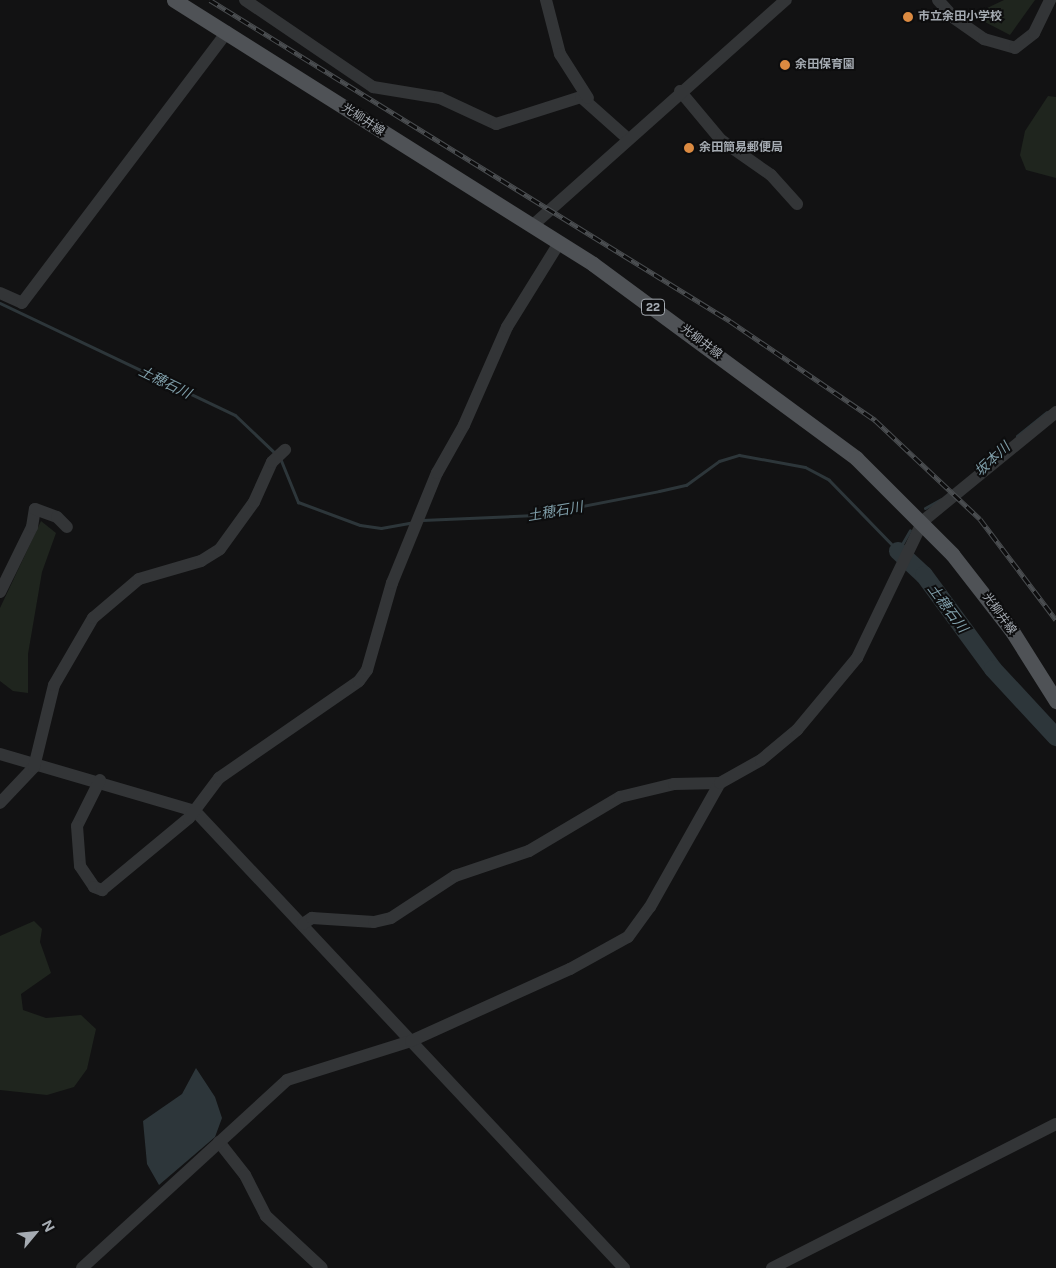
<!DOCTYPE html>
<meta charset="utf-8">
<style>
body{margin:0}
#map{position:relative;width:1056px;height:1268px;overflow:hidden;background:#121213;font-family:"Public Sans","Noto Sans JP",sans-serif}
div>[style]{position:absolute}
.green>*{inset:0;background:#1f251e}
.water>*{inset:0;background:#2d363a}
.stream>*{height:3px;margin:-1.5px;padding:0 1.5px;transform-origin:1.5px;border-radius:1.5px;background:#2d363a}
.river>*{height:18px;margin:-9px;padding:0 9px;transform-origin:9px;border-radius:9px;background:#2d363a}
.minor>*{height:12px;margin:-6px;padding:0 6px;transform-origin:6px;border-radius:6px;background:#333537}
.major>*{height:15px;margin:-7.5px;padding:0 7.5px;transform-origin:7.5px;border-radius:7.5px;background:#4f5256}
.rail>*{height:5px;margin-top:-2.5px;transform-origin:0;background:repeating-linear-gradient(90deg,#0d0d0e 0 9px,#4a4d50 0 18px);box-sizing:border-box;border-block:1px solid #4a4d50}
.dots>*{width:14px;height:14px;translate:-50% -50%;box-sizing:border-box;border:2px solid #0d0d0e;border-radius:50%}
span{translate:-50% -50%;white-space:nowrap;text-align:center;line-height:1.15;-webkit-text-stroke:4px #0d0d0e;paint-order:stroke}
.shield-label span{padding:1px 4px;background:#0d0d0e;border:1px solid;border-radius:4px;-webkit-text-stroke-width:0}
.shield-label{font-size:11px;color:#a5abb2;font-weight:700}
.poi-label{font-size:12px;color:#a5abb2;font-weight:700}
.left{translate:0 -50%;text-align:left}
.street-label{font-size:12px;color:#a5abb2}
.water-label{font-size:14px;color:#7f9ea9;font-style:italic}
.north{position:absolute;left:10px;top:1208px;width:50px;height:50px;-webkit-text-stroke:4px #0d0d0e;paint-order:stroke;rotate:62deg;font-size:14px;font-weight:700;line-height:20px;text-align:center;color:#a5abb2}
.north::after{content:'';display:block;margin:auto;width:18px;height:22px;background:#a5abb2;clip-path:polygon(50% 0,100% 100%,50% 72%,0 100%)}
</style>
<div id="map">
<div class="green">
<div style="clip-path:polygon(1004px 0,1035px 0,1010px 35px,983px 21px,985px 9px)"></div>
<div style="clip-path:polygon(1048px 96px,1056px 97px,1056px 178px,1026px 170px,1020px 155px,1025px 131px)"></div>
<div style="clip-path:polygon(41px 521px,56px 533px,42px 572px,28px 654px,28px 693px,13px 691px,0 681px,0 608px)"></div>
<div style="clip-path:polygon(34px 921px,42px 929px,40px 942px,51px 973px,21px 994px,23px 1010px,46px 1018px,81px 1015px,96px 1029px,87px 1069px,74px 1087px,47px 1095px,0 1090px,0 936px)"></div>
</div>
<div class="water">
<div style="clip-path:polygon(196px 1068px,215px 1097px,222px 1118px,215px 1137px,159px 1185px,147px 1164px,143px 1121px,182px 1094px)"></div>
</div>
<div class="stream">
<div style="left:0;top:303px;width:260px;rotate:25.5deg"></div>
<div style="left:235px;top:415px;width:57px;rotate:43.6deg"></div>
<div style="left:1017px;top:436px;width:38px;rotate:-39deg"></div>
<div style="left:280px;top:458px;width:48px;rotate:67.8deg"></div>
<div style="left:298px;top:502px;width:66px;rotate:20.4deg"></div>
<div style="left:360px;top:525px;width:21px;rotate:8deg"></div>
<div style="left:381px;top:528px;width:34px;rotate:-10deg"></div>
<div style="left:925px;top:508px;width:18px;rotate:-29deg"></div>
<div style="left:422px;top:520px;width:114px;rotate:-2.5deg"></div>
<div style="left:536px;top:515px;width:125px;rotate:-11deg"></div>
<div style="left:659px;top:491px;width:28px;rotate:-13deg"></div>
<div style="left:686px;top:485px;width:41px;rotate:-36deg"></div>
<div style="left:719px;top:461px;width:21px;rotate:-17deg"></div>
<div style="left:739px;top:455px;width:67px;rotate:10.3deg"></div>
<div style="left:805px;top:467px;width:27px;rotate:28deg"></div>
<div style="left:829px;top:480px;width:99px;rotate:45.8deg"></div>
<div style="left:898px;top:551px;width:24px;rotate:-60deg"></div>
</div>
<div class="river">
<div style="left:898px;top:551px;width:35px;rotate:43deg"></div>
<div style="left:924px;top:575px;width:117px;rotate:53.7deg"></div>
<div style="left:993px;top:669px;width:93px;rotate:47.2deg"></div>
</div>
<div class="minor">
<div style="left:245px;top:0;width:155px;rotate:34.2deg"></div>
<div style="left:373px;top:87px;width:68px;rotate:9.3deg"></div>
<div style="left:440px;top:98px;width:62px;rotate:24.9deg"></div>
<div style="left:496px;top:124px;width:89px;rotate:-17.6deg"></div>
<div style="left:581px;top:97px;width:62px;rotate:41.7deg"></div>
<div style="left:546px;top:0;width:56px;rotate:75.5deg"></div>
<div style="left:560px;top:54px;width:52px;rotate:57.5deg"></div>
<div style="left:938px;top:0;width:24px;rotate:48deg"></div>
<div style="left:954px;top:18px;width:37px;rotate:35deg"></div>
<div style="left:984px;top:39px;width:32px;rotate:16deg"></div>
<div style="left:1015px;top:48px;width:24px;rotate:-38deg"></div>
<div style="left:1034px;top:33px;width:37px;rotate:-64deg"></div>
<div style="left:680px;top:91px;width:64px;rotate:50.1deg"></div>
<div style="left:721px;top:140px;width:61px;rotate:35deg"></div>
<div style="left:771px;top:175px;width:39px;rotate:48deg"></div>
<div style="left:532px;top:226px;width:340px;rotate:-41.7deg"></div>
<div style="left:0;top:293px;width:24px;rotate:24deg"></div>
<div style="left:22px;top:303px;width:340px;rotate:-52.9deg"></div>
<div style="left:0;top:592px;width:72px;rotate:-63.8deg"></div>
<div style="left:32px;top:527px;width:18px;rotate:-81deg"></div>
<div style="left:35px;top:509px;width:23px;rotate:20deg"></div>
<div style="left:57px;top:517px;width:14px;rotate:45deg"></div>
<div style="left:0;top:754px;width:203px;rotate:16.3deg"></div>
<div style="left:195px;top:811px;width:627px;rotate:46.81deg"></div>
<div style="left:100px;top:780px;width:51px;rotate:116.6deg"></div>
<div style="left:77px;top:826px;width:40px;rotate:85.7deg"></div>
<div style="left:80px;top:866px;width:25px;rotate:56deg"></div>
<div style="left:94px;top:887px;width:9px;rotate:21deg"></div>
<div style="left:102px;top:890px;width:113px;rotate:-39.6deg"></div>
<div style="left:189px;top:818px;width:50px;rotate:-53.1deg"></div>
<div style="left:219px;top:778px;width:170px;rotate:-34.7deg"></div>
<div style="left:359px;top:681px;width:14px;rotate:-54deg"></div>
<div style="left:367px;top:670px;width:91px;rotate:-74deg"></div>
<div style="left:392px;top:583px;width:119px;rotate:-67.8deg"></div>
<div style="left:437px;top:473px;width:55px;rotate:-60.6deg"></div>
<div style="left:464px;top:425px;width:107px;rotate:-66.3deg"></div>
<div style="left:507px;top:327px;width:99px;rotate:-58.2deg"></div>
<div style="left:0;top:803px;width:50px;rotate:-46.6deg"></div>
<div style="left:34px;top:767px;width:84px;rotate:-76.3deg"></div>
<div style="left:54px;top:685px;width:78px;rotate:-59.8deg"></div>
<div style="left:93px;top:618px;width:60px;rotate:-40.3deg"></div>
<div style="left:139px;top:579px;width:65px;rotate:-16.2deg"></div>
<div style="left:201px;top:561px;width:22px;rotate:-32deg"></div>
<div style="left:220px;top:549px;width:58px;rotate:-54.1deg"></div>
<div style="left:254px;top:502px;width:44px;rotate:-65.8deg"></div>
<div style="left:272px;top:462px;width:18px;rotate:-43deg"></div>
<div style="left:303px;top:924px;width:11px;rotate:-34deg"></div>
<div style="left:312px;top:918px;width:62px;rotate:3.7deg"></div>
<div style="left:374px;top:922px;width:17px;rotate:-13deg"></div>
<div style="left:391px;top:918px;width:77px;rotate:-33.3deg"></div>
<div style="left:455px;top:876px;width:78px;rotate:-18.7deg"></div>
<div style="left:529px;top:851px;width:106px;rotate:-30.7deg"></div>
<div style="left:620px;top:797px;width:56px;rotate:-13.5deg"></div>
<div style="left:674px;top:784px;width:46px;rotate:-1.2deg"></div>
<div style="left:219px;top:1142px;width:42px;rotate:51.8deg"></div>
<div style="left:245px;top:1175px;width:46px;rotate:62.9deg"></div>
<div style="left:266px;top:1216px;width:76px;rotate:42.9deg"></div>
<div style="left:82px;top:1268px;width:278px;rotate:-42.5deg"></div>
<div style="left:287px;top:1080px;width:130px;rotate:-17.5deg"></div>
<div style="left:411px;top:1041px;width:175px;rotate:-24.4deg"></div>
<div style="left:570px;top:969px;width:66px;rotate:-28.9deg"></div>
<div style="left:628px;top:937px;width:37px;rotate:-54deg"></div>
<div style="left:650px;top:907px;width:142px;rotate:-60.6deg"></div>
<div style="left:720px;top:783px;width:47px;rotate:-29.3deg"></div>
<div style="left:761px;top:760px;width:47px;rotate:-39.8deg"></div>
<div style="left:797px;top:730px;width:94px;rotate:-50.2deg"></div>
<div style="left:857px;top:658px;width:152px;rotate:-64.3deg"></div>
<div style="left:923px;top:521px;width:172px;rotate:-39.3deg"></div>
<div style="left:772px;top:1268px;width:318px;rotate:-26.9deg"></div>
</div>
<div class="major">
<div style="left:174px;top:0;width:495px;rotate:32.2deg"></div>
<div style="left:593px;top:264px;width:327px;rotate:36.4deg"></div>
<div style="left:856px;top:458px;width:136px;rotate:45deg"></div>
<div style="left:952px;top:554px;width:98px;rotate:52.1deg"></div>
<div style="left:1012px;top:631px;width:83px;rotate:57.8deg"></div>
</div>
<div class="rail">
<div style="left:210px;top:0;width:611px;rotate:31.69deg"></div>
<div style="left:730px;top:321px;width:176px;rotate:34.3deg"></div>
<div style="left:875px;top:420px;width:144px;rotate:43.3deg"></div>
<div style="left:980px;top:519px;width:126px;rotate:53deg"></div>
</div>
<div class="dots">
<div style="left:908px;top:17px;background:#db8a41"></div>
<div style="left:785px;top:65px;background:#db8a41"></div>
<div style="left:689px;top:148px;background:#db8a41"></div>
</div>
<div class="shield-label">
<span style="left:653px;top:307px">22</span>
</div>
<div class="poi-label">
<span class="left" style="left:918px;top:17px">市立余田小学校</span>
<span class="left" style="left:795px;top:65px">余田保育園</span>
<span class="left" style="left:699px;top:148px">余田簡易郵便局</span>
</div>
<div class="street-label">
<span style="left:363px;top:120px;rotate:33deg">光柳井線</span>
<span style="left:701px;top:342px;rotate:37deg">光柳井線</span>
<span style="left:999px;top:614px;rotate:54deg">光柳井線</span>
</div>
<div class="water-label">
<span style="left:165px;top:382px;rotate:26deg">土穂石川</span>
<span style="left:992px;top:459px;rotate:-43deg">坂本川</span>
<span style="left:555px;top:511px;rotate:-10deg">土穂石川</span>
<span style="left:948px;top:608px;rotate:53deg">土穂石川</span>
</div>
<div class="north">N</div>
</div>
